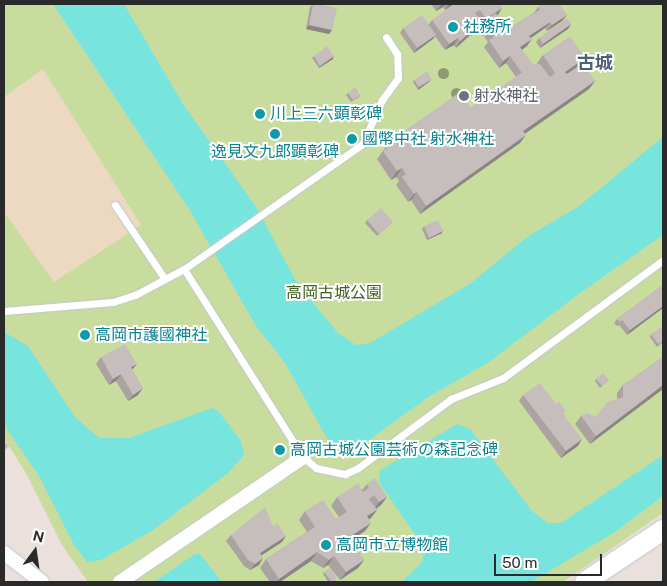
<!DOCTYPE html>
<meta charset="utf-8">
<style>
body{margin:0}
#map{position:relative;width:667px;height:586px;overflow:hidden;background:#ebe0dc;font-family:"Public Sans","Noto Sans JP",sans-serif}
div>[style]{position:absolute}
.green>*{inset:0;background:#c8dd9d}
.sand>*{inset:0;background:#edd8c2}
.water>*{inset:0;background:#77e5de}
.roads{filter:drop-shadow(0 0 1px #c1c8cf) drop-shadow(0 0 1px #c1c8cf)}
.service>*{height:7px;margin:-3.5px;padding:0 3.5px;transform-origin:3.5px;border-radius:3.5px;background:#fff}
.minor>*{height:14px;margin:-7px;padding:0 7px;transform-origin:7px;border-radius:7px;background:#fff}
.secondary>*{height:20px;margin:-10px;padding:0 10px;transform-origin:10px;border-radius:10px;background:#fff}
.trees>*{width:11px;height:11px;margin:-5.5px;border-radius:50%;background:#8e9a74}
.wall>*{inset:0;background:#aaa3a2}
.shaded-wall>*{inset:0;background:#8b8584}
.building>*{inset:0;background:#c6bebc}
.dots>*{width:14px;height:14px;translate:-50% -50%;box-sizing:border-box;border:2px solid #fff;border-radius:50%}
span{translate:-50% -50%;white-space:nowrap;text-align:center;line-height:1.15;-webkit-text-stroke:4px #fff;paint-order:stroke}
.culture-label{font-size:16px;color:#0d838f}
.left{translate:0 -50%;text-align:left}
.worship-label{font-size:16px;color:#5b616d}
.park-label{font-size:16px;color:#42611f}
.neighbourhood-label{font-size:18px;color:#4d6277;font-weight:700}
.frame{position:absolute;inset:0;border:5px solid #2a2a2a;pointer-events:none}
.north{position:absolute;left:10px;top:526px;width:50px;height:50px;-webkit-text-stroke:4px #fff;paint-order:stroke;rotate:14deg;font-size:14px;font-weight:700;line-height:20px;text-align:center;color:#2a2a2a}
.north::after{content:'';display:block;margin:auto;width:18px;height:22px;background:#2a2a2a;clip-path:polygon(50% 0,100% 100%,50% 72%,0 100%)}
.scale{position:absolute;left:494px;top:554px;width:108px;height:22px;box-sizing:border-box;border:2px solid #2a2a2a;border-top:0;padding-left:6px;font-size:15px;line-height:18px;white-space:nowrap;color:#2a2a2a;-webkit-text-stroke:4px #fff;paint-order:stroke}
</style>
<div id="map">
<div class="green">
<div style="clip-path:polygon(4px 4px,663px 4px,663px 513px,563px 582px,88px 582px,62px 545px,27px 475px,4px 438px)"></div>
</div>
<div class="sand">
<div style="clip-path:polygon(43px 69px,141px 225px,54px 282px,4px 212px,4px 97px)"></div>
</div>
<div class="water">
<div style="clip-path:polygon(53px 4px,124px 4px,183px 104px,256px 207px,297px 283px,338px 333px,356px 345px,370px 343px,471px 283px,527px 237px,579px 206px,663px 137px,663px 235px,580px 293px,489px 362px,430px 396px,355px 450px,338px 450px,329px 442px,285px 363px,256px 326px,189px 209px)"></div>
<div style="clip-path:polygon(4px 332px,28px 346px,74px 416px,99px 438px,129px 438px,212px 408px,219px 412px,241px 441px,244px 455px,228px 473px,153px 530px,101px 560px,87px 562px,74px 545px,39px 476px,4px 425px)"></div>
<div style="clip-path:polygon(457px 424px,470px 429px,532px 511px,548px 523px,561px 523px,663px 455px,663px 496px,615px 532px,531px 582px,402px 582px,422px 562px,423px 555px,416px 536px,380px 484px,379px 471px)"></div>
<div style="clip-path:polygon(195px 554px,200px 554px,222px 582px,154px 582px)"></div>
</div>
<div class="roads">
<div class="service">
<div style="left:363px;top:143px;width:47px;rotate:-66.2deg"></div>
<div style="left:382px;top:100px;width:27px;rotate:-54deg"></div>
<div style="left:398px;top:78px;width:24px;rotate:-92deg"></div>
<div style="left:397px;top:54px;width:20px;rotate:-123deg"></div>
<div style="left:115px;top:205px;width:89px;rotate:56deg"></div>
<div style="left:184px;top:269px;width:222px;rotate:57.7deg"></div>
<div style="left:303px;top:457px;width:17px;rotate:40deg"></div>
<div style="left:316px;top:468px;width:30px;rotate:12deg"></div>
<div style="left:345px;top:474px;width:14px;rotate:-25deg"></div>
<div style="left:358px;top:468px;width:116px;rotate:-36.6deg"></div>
<div style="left:451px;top:399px;width:56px;rotate:-22deg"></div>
<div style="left:503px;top:378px;width:199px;rotate:-36.4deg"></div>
<div style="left:4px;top:311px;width:109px;rotate:-4.7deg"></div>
<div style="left:113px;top:302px;width:23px;rotate:-18deg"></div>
<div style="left:135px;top:295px;width:55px;rotate:-28deg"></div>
<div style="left:184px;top:269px;width:228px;rotate:-35deg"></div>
</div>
<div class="minor">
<div style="left:4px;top:553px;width:48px;rotate:37.3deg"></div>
<div style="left:120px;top:582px;width:222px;rotate:-34.3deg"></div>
</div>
<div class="secondary">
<div style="left:585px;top:582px;width:94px;rotate:-33.7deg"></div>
</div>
</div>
<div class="trees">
<div style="left:443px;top:73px"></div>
<div style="left:456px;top:93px"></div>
</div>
<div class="wall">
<div style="clip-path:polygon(313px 4px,317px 4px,332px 30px,329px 34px,306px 29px,310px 7px)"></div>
<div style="clip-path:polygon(431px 4px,454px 4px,445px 10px,443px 7px,436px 11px)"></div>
<div style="clip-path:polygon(499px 4px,497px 15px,507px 29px,534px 13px,538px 7px,567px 15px,562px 21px,547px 31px,545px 28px,531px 38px,527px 46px,522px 50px,533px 65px,537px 64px,537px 63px,543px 55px,585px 58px,579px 66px,595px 81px,589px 89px,525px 134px,520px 143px,420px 214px,411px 200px,408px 202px,396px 185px,399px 181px,396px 177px,391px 180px,377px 159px,390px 141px,471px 108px,516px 77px,506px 63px,499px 68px,484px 47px,488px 42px,479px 29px,482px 25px,481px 24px,477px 29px,456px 48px,454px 45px,445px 50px,435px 36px,433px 39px,414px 53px,400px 33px,403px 28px,429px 24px,432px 20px)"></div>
<div style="clip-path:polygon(571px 24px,568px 29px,540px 48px,536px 42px,539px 38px)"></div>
<div style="clip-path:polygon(314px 56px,333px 59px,319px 68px,312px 58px)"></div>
<div style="clip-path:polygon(414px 80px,430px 81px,418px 90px,413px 82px)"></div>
<div style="clip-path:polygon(348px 93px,360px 95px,359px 97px,351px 102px,346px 95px)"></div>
<div style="clip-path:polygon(367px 220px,393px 222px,377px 236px,365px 223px)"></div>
<div style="clip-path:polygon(424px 226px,442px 233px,427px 240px,422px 229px)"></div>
<div style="clip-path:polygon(663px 285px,663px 308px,627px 335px,619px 325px,617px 326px,614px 323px,617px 319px)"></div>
<div style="clip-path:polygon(651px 334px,663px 342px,657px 347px,650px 337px)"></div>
<div style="clip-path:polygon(101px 357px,132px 370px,138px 395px,128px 401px,116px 381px,109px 385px,96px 364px)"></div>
<div style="clip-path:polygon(663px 357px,663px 389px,590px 444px,575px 424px,581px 416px,596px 417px,617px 399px,617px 393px,623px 385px)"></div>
<div style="clip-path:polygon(596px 379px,609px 380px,600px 388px,595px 381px)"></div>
<div style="clip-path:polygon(523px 395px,564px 415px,578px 446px,561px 458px,519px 401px)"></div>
<div style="clip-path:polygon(367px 484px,387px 497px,381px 505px,376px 509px,377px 510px,371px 518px,369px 519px,365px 531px,351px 540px,364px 560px,358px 568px,340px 580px,328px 565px,323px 568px,311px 561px,280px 582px,270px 582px,260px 568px,266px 559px,307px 532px,299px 520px,305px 511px,336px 519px,339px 517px,331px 506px,337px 497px,362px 490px)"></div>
<div style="clip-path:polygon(273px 526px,286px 536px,282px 542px,262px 555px,259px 565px,250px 570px,244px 566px,226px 541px,231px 535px)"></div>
<div style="clip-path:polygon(324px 572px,336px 581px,333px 582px,328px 582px,323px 574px)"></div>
</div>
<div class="shaded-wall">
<div style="clip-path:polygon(443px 4px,445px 4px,443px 7px,436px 11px,441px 5px)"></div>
<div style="clip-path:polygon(449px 4px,454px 4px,445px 10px)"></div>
<div style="clip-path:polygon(502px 8px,498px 15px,484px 24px,484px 23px,486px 19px)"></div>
<div style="clip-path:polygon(567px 15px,562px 21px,547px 31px,552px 25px)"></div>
<div style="clip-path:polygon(482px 22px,477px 29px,456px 48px,460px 41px)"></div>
<div style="clip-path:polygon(550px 22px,545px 28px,525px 42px,529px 36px)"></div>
<div style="clip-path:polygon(571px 24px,568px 29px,540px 48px,543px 44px)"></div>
<div style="clip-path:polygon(309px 25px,332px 30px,329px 34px,306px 29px)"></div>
<div style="clip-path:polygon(436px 35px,433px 39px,414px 53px,417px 48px)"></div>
<div style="clip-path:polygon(458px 38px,454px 45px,445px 50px,449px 44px)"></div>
<div style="clip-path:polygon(532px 39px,527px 46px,516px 54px,520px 47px)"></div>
<div style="clip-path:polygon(334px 56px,333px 59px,319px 68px,320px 66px)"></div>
<div style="clip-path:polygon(510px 56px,506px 63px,499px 68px,503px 61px)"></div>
<div style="clip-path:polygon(585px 58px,579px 66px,559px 80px,565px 72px)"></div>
<div style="clip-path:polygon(432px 79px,430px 81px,418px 90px,419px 87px)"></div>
<div style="clip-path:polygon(595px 81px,589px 89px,517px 139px,523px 131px)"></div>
<div style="clip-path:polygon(526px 135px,520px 143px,420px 214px,426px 206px)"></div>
<div style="clip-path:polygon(402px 168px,396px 177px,391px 180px,397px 171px)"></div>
<div style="clip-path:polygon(417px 192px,411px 200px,408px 202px,414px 194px)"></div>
<div style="clip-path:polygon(443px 231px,442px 233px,427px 240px,429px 238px)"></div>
<div style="clip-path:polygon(663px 306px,663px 308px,627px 335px,630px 330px)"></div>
<div style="clip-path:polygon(137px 364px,132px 370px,131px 367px)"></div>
<div style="clip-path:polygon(121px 374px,116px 381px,109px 385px,113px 379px)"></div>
<div style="clip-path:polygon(663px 385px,663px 389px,590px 444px,596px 436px)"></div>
<div style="clip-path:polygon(143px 388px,138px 395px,128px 401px,133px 395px)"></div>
<div style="clip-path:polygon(582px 439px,578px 446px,561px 458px,566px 451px)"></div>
<div style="clip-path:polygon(387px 497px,381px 505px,373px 511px,379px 502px)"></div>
<div style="clip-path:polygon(377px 510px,371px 518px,361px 524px,367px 516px)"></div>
<div style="clip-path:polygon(371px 523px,365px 531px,343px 546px,349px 537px)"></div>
<div style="clip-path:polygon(286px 536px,282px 542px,256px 559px,260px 553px)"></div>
<div style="clip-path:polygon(317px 552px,311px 561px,280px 582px,277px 582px,279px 579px)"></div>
<div style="clip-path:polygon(334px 556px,328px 565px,323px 568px,329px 560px)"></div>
<div style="clip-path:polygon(263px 558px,259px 565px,250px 570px,255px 564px)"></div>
<div style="clip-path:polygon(364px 560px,358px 568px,340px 580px,346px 572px)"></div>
</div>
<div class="building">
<div style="clip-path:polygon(313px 4px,317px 4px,337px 8px,332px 30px,309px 25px)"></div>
<div style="clip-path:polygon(455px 4px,499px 4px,502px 8px,486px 19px,480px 10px,475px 13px,482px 22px,460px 41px,458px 38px,449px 44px,432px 20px)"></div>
<div style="clip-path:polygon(542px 4px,559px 4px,567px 15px,552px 25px,550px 22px,529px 36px,532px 39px,520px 47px,533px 65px,522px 73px,510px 56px,503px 61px,489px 40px,494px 37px,483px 22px,496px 13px,507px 29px,540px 10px,538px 7px)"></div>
<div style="clip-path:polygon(422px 15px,436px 35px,417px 48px,403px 28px)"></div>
<div style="clip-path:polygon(567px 18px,571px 24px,543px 44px,539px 38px)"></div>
<div style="clip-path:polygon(570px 36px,585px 58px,565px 72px,567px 74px,583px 63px,595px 81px,523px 131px,526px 135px,426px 206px,417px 192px,414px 194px,402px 177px,406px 174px,402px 168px,397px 171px,383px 151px,392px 144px,390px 141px,460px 92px,471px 108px,534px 64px,540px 64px,550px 77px,555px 73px,543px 55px)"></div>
<div style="clip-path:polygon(327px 46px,334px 56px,320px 66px,314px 56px)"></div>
<div style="clip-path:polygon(427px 71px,432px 79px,419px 87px,414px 80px)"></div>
<div style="clip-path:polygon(355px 87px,360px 95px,353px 100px,348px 93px)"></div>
<div style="clip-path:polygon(381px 208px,393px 222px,379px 234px,367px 220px)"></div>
<div style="clip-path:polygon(438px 220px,443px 231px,429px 238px,424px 226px)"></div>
<div style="clip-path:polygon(663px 285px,663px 306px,630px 330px,622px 320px,620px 322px,617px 319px)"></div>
<div style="clip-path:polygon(663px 326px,663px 341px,658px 344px,651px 334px)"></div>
<div style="clip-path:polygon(125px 344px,137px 364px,131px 367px,143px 388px,133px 395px,121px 374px,113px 379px,101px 357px)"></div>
<div style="clip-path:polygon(663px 357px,663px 385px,596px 436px,581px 416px,587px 413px,596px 417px,607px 402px,623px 397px,623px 385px)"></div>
<div style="clip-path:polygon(603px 373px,609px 380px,602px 386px,596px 379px)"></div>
<div style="clip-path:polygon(540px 383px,556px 404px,559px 401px,566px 411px,563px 414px,582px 439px,566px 451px,523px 395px)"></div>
<div style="clip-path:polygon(4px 441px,9px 446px,4px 451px)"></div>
<div style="clip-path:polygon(375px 478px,387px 497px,379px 502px,374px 495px,369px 499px,377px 510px,367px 516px,371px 523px,349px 537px,364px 560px,346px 572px,334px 556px,329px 560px,317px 552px,279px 579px,266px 559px,315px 527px,305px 511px,323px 500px,336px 519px,347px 512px,337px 497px,358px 483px,363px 492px,369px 488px,367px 484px)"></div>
<div style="clip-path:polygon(265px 507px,273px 526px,277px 523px,286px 536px,260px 553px,263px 558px,255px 564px,248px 560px,231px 535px)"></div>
<div style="clip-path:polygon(330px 568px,337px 578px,332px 582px,324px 572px)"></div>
</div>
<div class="dots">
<div style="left:453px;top:27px;background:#0f9aa8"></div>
<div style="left:464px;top:96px;background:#6b7280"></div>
<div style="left:260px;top:114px;background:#0f9aa8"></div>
<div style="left:275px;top:134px;background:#0f9aa8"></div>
<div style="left:352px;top:139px;background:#0f9aa8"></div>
<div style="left:85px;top:335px;background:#0f9aa8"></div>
<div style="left:280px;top:450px;background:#0f9aa8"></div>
<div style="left:326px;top:545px;background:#0f9aa8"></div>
</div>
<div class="culture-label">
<span class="left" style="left:463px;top:27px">社務所</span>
<span class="left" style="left:270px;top:114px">川上三六顕彰碑</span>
<span class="left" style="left:362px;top:139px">國幣中社 射水神社</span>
<span style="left:275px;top:152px">逸見文九郎顕彰碑</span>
<span class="left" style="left:95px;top:335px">高岡市護國神社</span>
<span class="left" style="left:290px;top:450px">高岡古城公園芸術の森記念碑</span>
<span class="left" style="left:336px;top:545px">高岡市立博物館</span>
</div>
<div class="worship-label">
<span class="left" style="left:474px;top:96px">射水神社</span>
</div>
<div class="park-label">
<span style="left:334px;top:293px">高岡古城公園</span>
</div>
<div class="neighbourhood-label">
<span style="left:595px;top:63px">古城</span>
</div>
<div class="frame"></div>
<div class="north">N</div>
<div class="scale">50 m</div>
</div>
